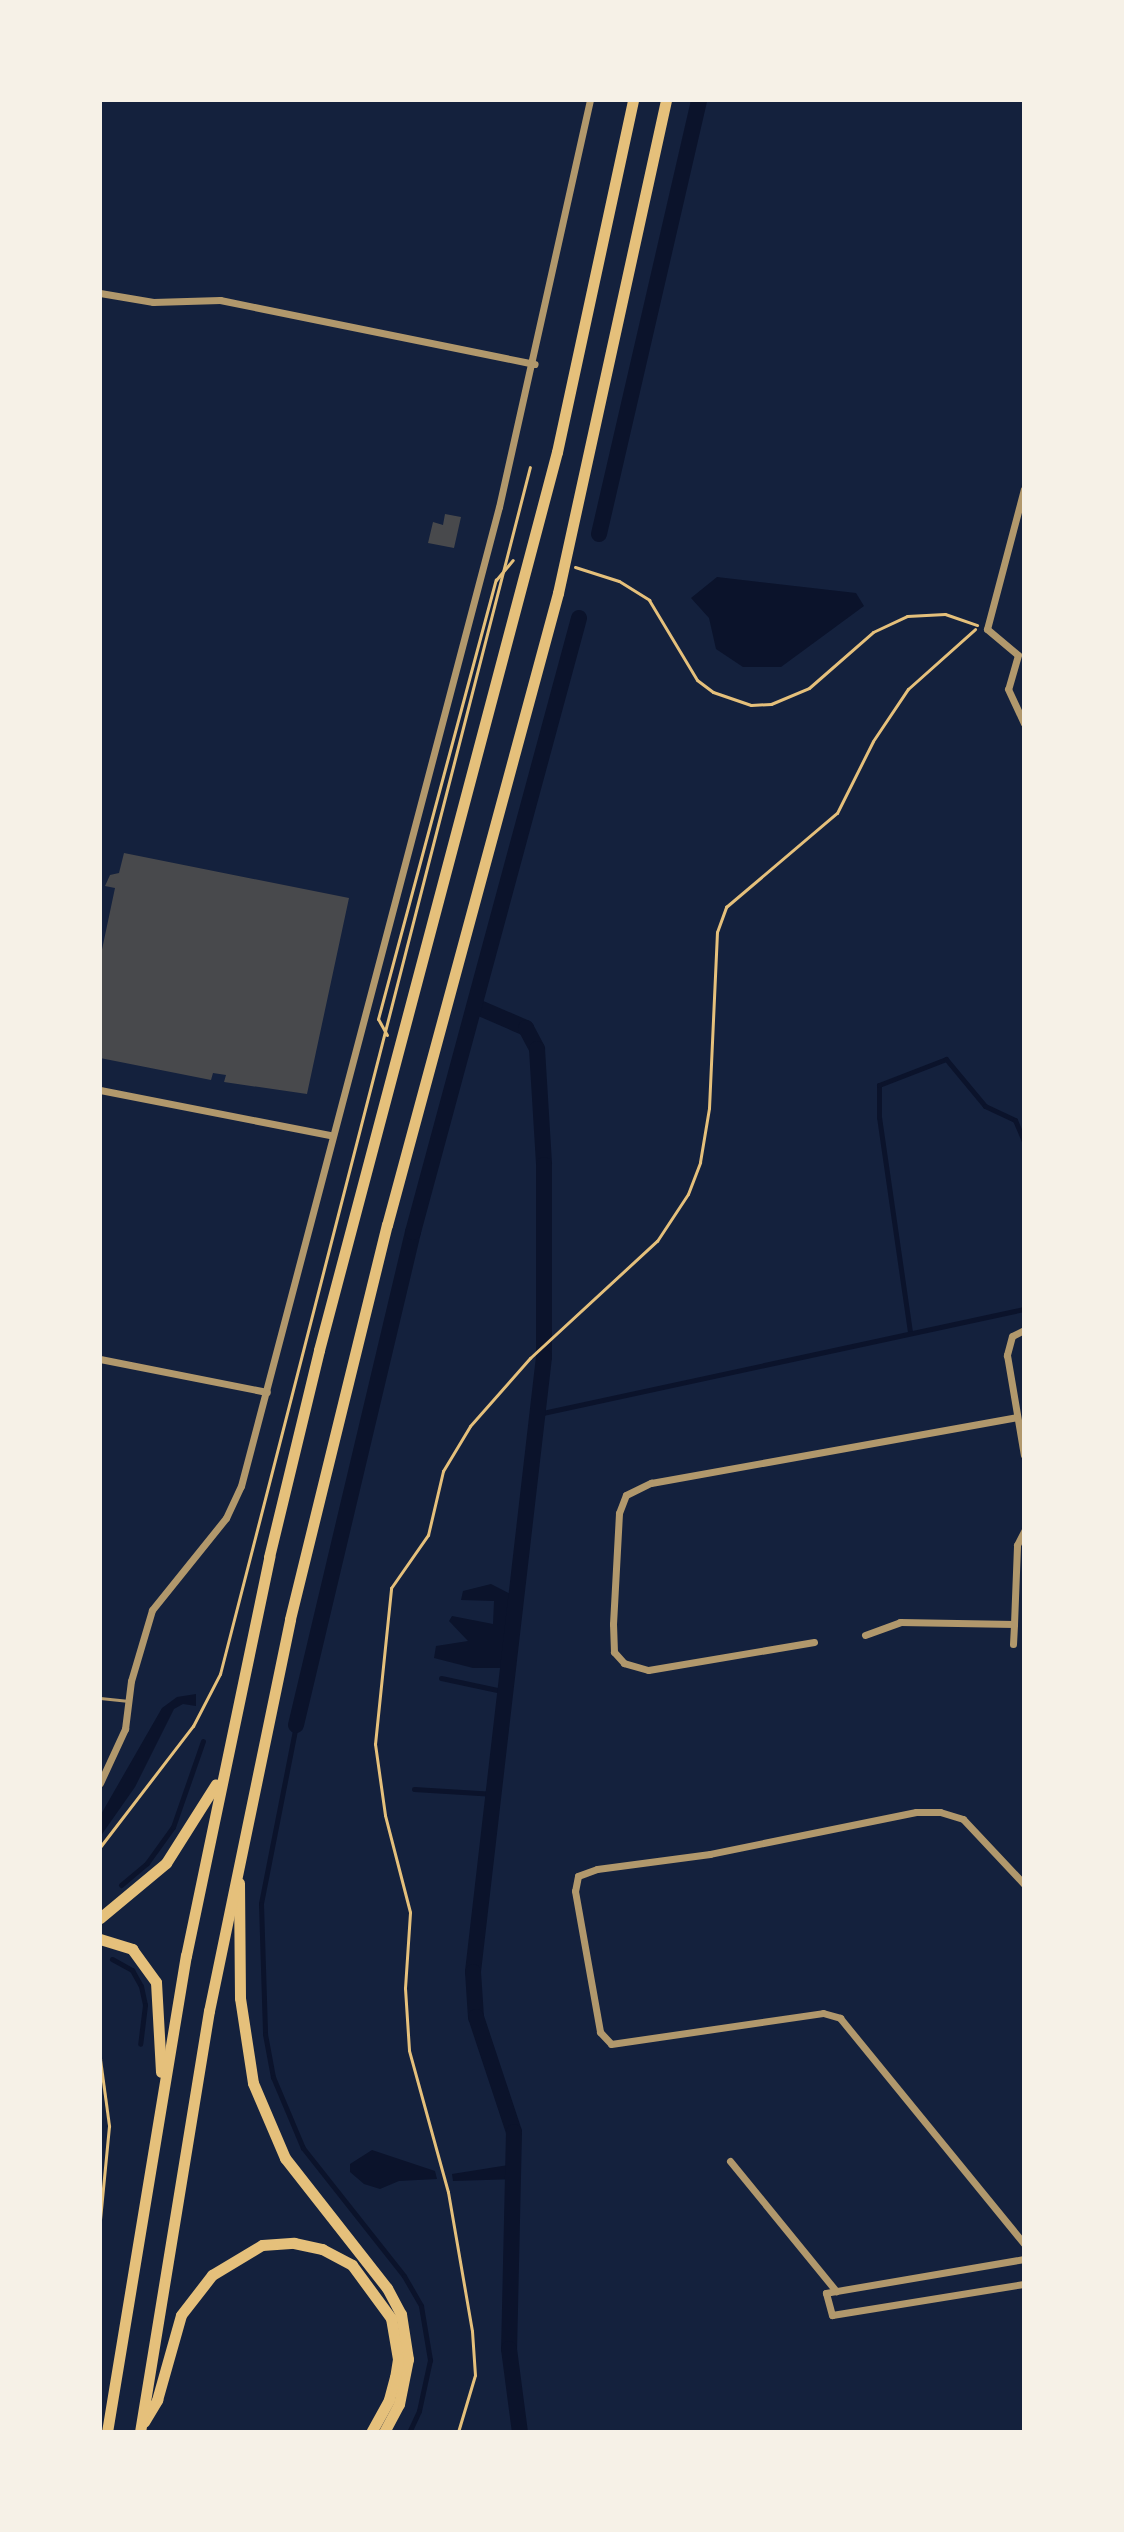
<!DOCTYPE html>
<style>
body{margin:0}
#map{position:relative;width:1124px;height:2532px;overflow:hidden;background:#14213d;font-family:"Nunito Sans",sans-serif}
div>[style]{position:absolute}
.water>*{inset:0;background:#0b132b}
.stream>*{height:5px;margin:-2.5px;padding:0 2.5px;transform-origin:2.5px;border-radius:2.5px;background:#0b132b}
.canal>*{height:16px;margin:-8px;padding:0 8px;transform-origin:8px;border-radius:8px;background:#0b132b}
.building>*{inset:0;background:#48494c}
.path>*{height:3px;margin:-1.5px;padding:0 1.5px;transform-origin:1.5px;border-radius:1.5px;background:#e5c07b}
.service>*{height:3px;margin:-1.5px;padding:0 1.5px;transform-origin:1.5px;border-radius:1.5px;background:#b1986c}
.minor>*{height:7px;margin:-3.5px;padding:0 3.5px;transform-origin:3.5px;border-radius:3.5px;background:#b1986c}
.trunk>*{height:11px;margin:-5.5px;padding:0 5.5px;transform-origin:5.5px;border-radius:5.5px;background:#e5c07b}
span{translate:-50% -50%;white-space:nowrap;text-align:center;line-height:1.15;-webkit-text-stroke:8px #f6f1e7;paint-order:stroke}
.frame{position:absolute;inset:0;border:102px solid #f6f1e7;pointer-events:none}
</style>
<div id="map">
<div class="water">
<div style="clip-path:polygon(717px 577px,856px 593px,864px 606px,781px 667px,743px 667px,716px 649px,709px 618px,691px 598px)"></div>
<div style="clip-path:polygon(491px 1584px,518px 1598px,510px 1668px,473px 1668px,434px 1658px,436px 1646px,468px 1641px,449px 1621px,452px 1616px,493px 1624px,494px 1601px,461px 1600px,463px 1591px)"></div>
<div style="clip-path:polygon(196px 1694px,196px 1706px,183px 1704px,174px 1709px,135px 1787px,100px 1837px,100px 1816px,162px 1708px,177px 1697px)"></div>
<div style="clip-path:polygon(372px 2150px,435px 2171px,437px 2179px,399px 2181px,380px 2189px,364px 2184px,350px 2172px,350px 2164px)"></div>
<div style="clip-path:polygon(515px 2164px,514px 2179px,453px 2181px,452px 2174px)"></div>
</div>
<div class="stream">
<div style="left:910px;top:1332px;width:217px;rotate:-98.2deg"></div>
<div style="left:879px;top:1117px;width:32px;rotate:-90deg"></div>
<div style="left:879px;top:1085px;width:72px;rotate:-21.2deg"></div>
<div style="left:946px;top:1059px;width:61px;rotate:50.3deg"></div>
<div style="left:985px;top:1106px;width:33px;rotate:25deg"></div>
<div style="left:1015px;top:1120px;width:23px;rotate:67deg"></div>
<div style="left:538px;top:1414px;width:497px;rotate:-12.2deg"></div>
<div style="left:441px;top:1678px;width:67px;rotate:12deg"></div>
<div style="left:296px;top:1725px;width:182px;rotate:101.1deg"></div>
<div style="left:261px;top:1904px;width:130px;rotate:88.2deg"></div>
<div style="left:265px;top:2034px;width:44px;rotate:79.5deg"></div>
<div style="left:273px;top:2077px;width:77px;rotate:67.1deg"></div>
<div style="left:303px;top:2148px;width:163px;rotate:51.7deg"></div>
<div style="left:404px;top:2276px;width:34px;rotate:60deg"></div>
<div style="left:421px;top:2306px;width:55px;rotate:80.5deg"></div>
<div style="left:430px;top:2360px;width:52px;rotate:102.2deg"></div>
<div style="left:419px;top:2411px;width:23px;rotate:115deg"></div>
<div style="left:414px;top:1789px;width:81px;rotate:3.5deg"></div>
<div style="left:121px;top:1885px;width:34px;rotate:-40deg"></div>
<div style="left:147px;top:1863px;width:44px;rotate:-54.2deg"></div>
<div style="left:173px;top:1827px;width:91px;rotate:-70.8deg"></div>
<div style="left:112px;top:1959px;width:23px;rotate:29deg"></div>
<div style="left:132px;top:1970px;width:18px;rotate:61deg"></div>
<div style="left:141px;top:1986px;width:19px;rotate:78deg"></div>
<div style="left:145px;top:2005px;width:39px;rotate:97deg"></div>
</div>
<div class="canal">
<div style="left:599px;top:534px;width:445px;rotate:-77deg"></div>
<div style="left:482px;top:1009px;width:48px;rotate:23.4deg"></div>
<div style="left:526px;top:1028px;width:24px;rotate:62deg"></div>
<div style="left:537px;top:1049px;width:116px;rotate:86.5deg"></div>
<div style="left:544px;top:1165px;width:192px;rotate:90deg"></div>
<div style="left:544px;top:1357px;width:619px;rotate:96.59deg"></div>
<div style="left:473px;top:1972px;width:45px;rotate:86.2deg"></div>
<div style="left:476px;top:2017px;width:121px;rotate:71.7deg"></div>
<div style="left:514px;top:2132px;width:217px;rotate:91.3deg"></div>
<div style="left:509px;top:2349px;width:84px;rotate:82.5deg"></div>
<div style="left:296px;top:1725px;width:507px;rotate:-76.65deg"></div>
<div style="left:413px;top:1232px;width:636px;rotate:-74.87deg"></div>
</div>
<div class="building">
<div style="clip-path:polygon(445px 514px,461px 517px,454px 548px,428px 543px,433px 522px,443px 525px)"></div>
<div style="clip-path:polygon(124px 853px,349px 898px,307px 1094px,224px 1082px,226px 1075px,213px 1073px,211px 1080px,100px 1058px,100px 959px,115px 888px,105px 886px,110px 875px,119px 873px)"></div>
</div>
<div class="path">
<div style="left:575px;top:567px;width:46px;rotate:17.7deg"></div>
<div style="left:619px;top:581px;width:36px;rotate:32deg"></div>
<div style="left:649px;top:600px;width:93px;rotate:59deg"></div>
<div style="left:697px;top:680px;width:20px;rotate:37deg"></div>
<div style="left:713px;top:692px;width:40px;rotate:18.9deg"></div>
<div style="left:751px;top:705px;width:20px;rotate:-3deg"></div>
<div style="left:771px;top:704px;width:41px;rotate:-22.8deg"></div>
<div style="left:809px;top:688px;width:85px;rotate:-41.2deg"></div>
<div style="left:873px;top:632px;width:38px;rotate:-25deg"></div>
<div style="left:907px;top:616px;width:38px;rotate:-3deg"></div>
<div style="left:945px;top:614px;width:34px;rotate:19deg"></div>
<div style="left:387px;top:1035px;width:18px;rotate:-119deg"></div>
<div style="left:378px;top:1019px;width:455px;rotate:-75deg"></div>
<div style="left:496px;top:580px;width:26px;rotate:-50deg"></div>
<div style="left:100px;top:1847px;width:153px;rotate:-52.5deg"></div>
<div style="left:193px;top:1726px;width:59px;rotate:-62.6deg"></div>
<div style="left:220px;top:1674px;width:1246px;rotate:-75.6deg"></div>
<div style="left:100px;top:2059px;width:68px;rotate:82.3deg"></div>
<div style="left:109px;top:2126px;width:94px;rotate:95.5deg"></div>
<div style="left:458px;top:2432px;width:59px;rotate:-73.4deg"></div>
<div style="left:475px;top:2375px;width:44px;rotate:-93.9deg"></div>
<div style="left:472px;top:2331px;width:141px;rotate:-99.8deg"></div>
<div style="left:448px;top:2192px;width:147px;rotate:-105.4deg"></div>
<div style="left:409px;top:2050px;width:62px;rotate:-93.7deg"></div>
<div style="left:405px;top:1988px;width:76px;rotate:-86.2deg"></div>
<div style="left:410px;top:1912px;width:100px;rotate:-104.5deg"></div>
<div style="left:385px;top:1815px;width:72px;rotate:-98deg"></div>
<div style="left:375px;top:1744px;width:157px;rotate:-84.1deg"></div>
<div style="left:391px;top:1588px;width:65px;rotate:-55.1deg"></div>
<div style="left:428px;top:1535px;width:66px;rotate:-76.8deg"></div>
<div style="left:443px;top:1471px;width:52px;rotate:-59deg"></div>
<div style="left:470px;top:1426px;width:91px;rotate:-48.6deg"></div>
<div style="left:530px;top:1358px;width:173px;rotate:-42.7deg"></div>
<div style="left:657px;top:1241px;width:56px;rotate:-56.6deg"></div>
<div style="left:688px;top:1194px;width:34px;rotate:-69deg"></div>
<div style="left:700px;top:1162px;width:55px;rotate:-80.5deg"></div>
<div style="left:709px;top:1108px;width:176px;rotate:-87.4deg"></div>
<div style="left:717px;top:932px;width:27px;rotate:-70deg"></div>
<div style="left:726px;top:907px;width:145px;rotate:-40.3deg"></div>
<div style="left:837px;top:813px;width:80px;rotate:-63.4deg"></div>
<div style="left:873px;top:741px;width:63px;rotate:-56.1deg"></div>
<div style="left:908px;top:689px;width:90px;rotate:-41.8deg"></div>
</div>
<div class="service">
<div style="left:100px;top:1698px;width:29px;rotate:6deg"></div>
</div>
<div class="minor">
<div style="left:100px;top:293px;width:54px;rotate:9.6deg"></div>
<div style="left:153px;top:302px;width:67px;rotate:-1.7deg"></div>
<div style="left:220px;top:300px;width:321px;rotate:11.5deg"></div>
<div style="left:1024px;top:489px;width:145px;rotate:104.8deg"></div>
<div style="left:987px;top:629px;width:40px;rotate:40deg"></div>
<div style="left:1018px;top:655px;width:35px;rotate:106deg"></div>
<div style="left:1008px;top:689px;width:38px;rotate:65deg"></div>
<div style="left:100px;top:1090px;width:234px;rotate:11.1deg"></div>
<div style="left:1024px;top:1330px;width:13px;rotate:153deg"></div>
<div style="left:1012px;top:1336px;width:20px;rotate:105deg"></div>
<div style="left:1007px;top:1355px;width:101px;rotate:80.4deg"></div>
<div style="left:100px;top:1359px;width:170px;rotate:11.2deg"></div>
<div style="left:865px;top:1635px;width:37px;rotate:-20deg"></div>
<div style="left:900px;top:1622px;width:114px;rotate:1deg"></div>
<div style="left:1014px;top:1624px;width:79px;rotate:-87.8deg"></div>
<div style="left:1017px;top:1545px;width:16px;rotate:-63deg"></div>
<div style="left:814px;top:1642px;width:168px;rotate:170.4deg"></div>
<div style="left:648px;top:1670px;width:25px;rotate:-164deg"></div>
<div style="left:624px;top:1663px;width:15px;rotate:-132deg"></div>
<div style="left:614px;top:1652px;width:28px;rotate:-92deg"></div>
<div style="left:613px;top:1624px;width:111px;rotate:-86.9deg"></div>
<div style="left:619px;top:1513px;width:19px;rotate:-69deg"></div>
<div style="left:626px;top:1495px;width:28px;rotate:-26deg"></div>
<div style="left:651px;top:1483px;width:371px;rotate:-10.2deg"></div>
<div style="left:1013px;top:1644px;width:20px;rotate:-87deg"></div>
<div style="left:100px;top:1783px;width:60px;rotate:-65.2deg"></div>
<div style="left:125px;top:1729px;width:48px;rotate:-82.9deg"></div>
<div style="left:131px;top:1681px;width:74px;rotate:-73.5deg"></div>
<div style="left:152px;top:1610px;width:118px;rotate:-51.2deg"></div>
<div style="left:226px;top:1518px;width:35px;rotate:-65deg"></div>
<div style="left:241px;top:1486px;width:1012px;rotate:-75.24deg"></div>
<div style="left:499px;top:507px;width:417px;rotate:-77.4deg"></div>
<div style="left:1024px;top:1884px;width:89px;rotate:-133.2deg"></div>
<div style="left:963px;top:1819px;width:24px;rotate:-163deg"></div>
<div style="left:940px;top:1812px;width:24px;rotate:180deg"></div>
<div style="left:916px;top:1812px;width:210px;rotate:168.5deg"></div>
<div style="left:710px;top:1854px;width:114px;rotate:172.4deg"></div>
<div style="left:597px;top:1869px;width:20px;rotate:160deg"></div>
<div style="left:578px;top:1876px;width:15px;rotate:101deg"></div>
<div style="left:575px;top:1891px;width:143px;rotate:79.9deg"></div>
<div style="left:600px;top:2032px;width:16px;rotate:47deg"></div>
<div style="left:611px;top:2044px;width:214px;rotate:-8.3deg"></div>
<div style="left:823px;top:2013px;width:18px;rotate:16deg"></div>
<div style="left:840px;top:2018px;width:291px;rotate:50.8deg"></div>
<div style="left:730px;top:2161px;width:168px;rotate:50.8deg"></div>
<div style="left:1024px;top:2259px;width:201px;rotate:170.3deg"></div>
<div style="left:826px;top:2293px;width:23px;rotate:75deg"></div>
<div style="left:832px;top:2315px;width:194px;rotate:-9.2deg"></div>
</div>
<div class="trunk">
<div style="left:239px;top:1883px;width:115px;rotate:89.5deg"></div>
<div style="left:240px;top:1998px;width:86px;rotate:81.3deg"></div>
<div style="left:253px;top:2083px;width:82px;rotate:66.9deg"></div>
<div style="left:285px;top:2158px;width:165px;rotate:51.9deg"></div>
<div style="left:387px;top:2288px;width:30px;rotate:62deg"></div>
<div style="left:401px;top:2314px;width:46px;rotate:81.2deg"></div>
<div style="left:408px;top:2359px;width:46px;rotate:101.3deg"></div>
<div style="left:399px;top:2404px;width:32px;rotate:118deg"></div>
<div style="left:100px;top:1918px;width:86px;rotate:-39.8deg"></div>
<div style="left:166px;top:1863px;width:93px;rotate:-57.7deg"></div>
<div style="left:100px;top:1939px;width:34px;rotate:17deg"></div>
<div style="left:132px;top:1949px;width:41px;rotate:54deg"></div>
<div style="left:156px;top:1982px;width:90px;rotate:86.8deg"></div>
<div style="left:144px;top:2422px;width:26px;rotate:-59deg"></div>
<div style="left:157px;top:2400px;width:88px;rotate:-74.2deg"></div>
<div style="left:181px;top:2315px;width:51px;rotate:-52.2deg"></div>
<div style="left:212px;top:2275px;width:58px;rotate:-31deg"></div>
<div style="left:262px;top:2245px;width:32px;rotate:-4deg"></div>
<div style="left:294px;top:2243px;width:29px;rotate:12deg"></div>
<div style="left:322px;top:2249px;width:34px;rotate:28deg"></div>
<div style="left:352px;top:2265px;width:66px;rotate:53.7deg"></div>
<div style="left:391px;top:2318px;width:42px;rotate:80.3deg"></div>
<div style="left:398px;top:2359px;width:18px;rotate:99deg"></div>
<div style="left:395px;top:2377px;width:24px;rotate:105deg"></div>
<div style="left:389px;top:2400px;width:37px;rotate:119deg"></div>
<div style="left:107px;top:2432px;width:483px;rotate:-80.6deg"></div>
<div style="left:186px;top:1956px;width:408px;rotate:-78.2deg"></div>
<div style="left:269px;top:1557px;width:213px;rotate:-76.4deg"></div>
<div style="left:319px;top:1350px;width:929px;rotate:-75.16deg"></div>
<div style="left:557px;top:452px;width:360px;rotate:-77.8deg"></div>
<div style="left:140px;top:2432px;width:427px;rotate:-80.7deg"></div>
<div style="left:209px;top:2011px;width:400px;rotate:-78.3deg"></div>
<div style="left:290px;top:1619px;width:406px;rotate:-76.2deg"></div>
<div style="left:387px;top:1225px;width:655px;rotate:-74.86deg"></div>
<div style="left:558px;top:593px;width:505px;rotate:-77.64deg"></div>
</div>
<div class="frame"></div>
</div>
